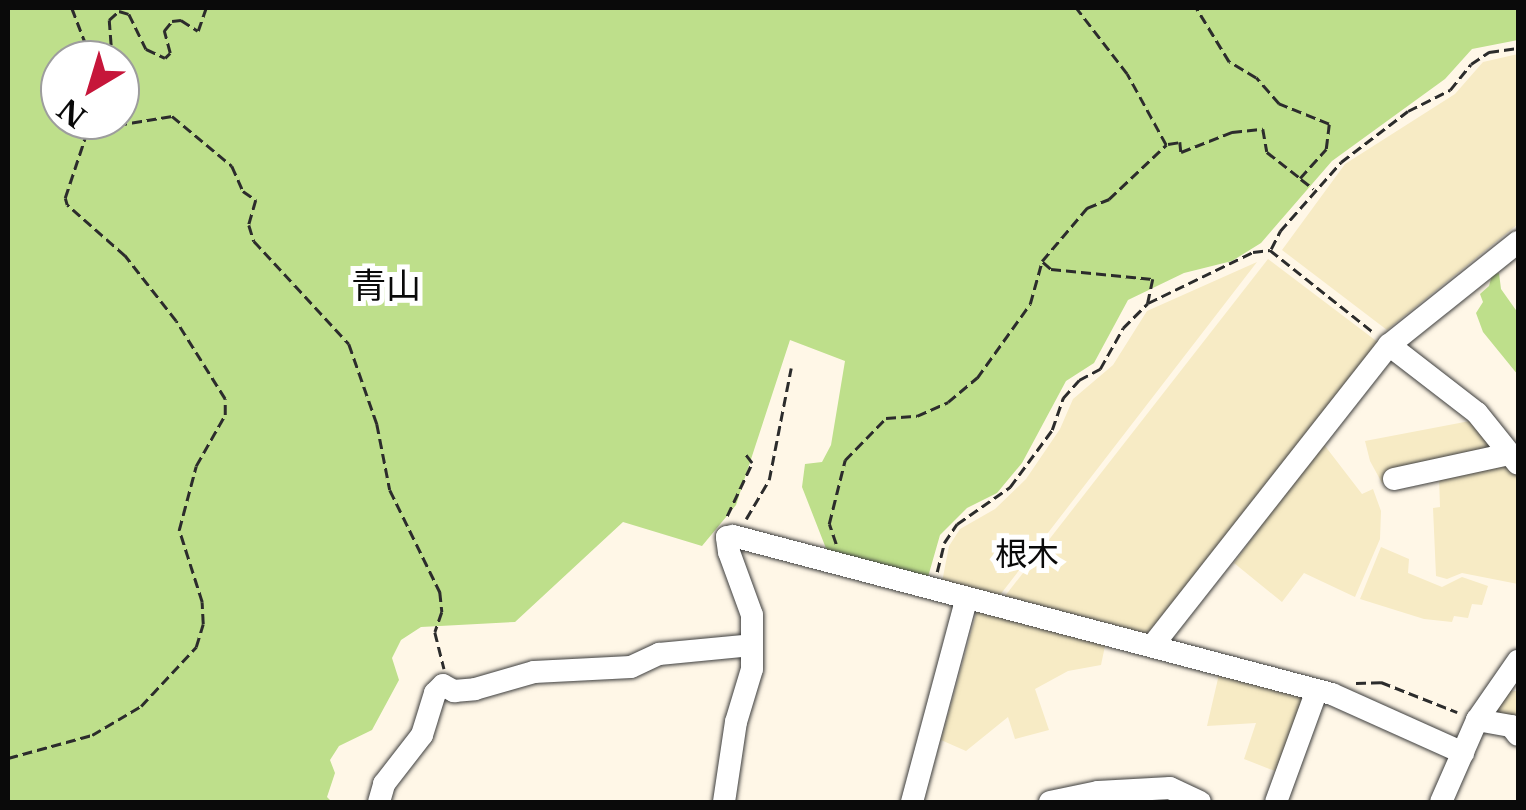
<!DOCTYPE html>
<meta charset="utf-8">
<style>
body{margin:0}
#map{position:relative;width:1526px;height:810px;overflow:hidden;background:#fff7e7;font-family:"Libre Baskerville","Noto Sans JP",serif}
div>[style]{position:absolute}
.farmland>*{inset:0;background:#f7ebc5}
.forest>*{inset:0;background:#bedf8b}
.path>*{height:2.5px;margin-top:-1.25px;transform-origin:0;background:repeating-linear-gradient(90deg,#2c2c2c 0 10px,transparent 0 15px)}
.roads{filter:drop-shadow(0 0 2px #3d3d3d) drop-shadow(0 0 2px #3d3d3d)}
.minor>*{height:22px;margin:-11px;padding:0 11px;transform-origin:11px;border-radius:11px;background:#fff}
span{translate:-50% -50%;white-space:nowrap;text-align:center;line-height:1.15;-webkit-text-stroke:10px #fff;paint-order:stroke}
.neighbourhood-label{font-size:32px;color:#0a0a0a}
.quarter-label{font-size:35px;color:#0a0a0a}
.frame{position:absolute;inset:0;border:10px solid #0a0a0a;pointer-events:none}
.north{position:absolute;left:40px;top:40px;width:100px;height:100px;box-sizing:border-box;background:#fff;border:2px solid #9d9d9d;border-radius:50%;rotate:218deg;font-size:28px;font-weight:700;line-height:40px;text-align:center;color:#0a0a0a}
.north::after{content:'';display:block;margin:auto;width:35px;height:45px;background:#c6163a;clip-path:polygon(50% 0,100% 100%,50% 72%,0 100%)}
</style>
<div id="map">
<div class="farmland">
<div style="clip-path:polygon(1518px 54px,1518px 224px,1387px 330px,1282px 250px,1345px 164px,1455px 94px,1483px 62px)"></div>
<div style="clip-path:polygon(1268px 259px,1379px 343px,1152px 635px,1005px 596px)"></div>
<div style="clip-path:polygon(1257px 262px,1000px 595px,942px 582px,949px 546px,960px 529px,995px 509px,1026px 479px,1060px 429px,1073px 399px,1113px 365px,1147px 311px)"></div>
<div style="clip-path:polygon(1475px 420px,1493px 444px,1493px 454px,1382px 483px,1370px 461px,1365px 441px)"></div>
<div style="clip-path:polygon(1322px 442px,1362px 494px,1373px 489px,1381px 511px,1380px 539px,1355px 597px,1304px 573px,1282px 602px,1234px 563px)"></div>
<div style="clip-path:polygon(1506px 462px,1518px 476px,1518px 584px,1462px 573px,1447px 579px,1436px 576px,1433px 508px,1440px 507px,1439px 476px)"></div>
<div style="clip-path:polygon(1381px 547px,1409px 559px,1408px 573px,1442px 587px,1462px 577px,1488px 586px,1482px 605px,1472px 604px,1468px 618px,1454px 616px,1452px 622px,1424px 619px,1360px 599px)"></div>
<div style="clip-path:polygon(977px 611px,1106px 641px,1101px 665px,1068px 671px,1035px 689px,1049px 730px,1015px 739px,1008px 717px,966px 751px,941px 740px)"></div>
<div style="clip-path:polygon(1518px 663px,1518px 729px,1485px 713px,1508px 691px,1516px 691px)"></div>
<div style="clip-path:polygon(1220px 670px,1309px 695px,1280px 773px,1244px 759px,1256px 723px,1207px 726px)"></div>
</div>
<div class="forest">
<div style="clip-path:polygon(evenodd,8px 8px,1518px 8px,1518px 40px,1472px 49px,1445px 79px,1332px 161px,1261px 243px,1232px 261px,1184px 273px,1128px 300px,1094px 363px,1066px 381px,1022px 463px,997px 493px,967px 508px,940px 535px,928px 577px,827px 551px,802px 487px,805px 464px,822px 462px,831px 445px,845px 361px,790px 340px,736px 505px,702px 546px,623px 522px,515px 622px,421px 627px,401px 640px,392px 658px,399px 680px,372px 730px,339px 746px,330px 760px,335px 773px,327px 797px,332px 802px,8px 802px,8px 8px,60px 60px,120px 60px,120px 120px,60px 120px,60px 60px)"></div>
<div style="clip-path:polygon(1499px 273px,1501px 289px,1518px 313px,1518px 375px,1483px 332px,1476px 313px,1483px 302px,1480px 294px,1489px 286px,1492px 275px)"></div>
</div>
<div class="path">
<div style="left:72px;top:8px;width:56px;rotate:69deg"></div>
<div style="left:112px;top:60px;width:40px;rotate:-94.3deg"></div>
<div style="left:109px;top:20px;width:13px;rotate:-42deg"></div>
<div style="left:119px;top:11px;width:10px;rotate:17deg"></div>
<div style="left:129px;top:14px;width:39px;rotate:64deg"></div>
<div style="left:146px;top:49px;width:21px;rotate:25deg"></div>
<div style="left:165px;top:58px;width:7px;rotate:-45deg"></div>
<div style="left:170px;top:53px;width:23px;rotate:-105deg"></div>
<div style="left:164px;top:31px;width:13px;rotate:-51deg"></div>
<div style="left:172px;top:21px;width:9px;rotate:-6deg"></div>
<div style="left:181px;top:20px;width:20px;rotate:33deg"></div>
<div style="left:198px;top:31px;width:24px;rotate:-71deg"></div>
<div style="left:110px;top:120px;width:9px;rotate:36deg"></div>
<div style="left:117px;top:125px;width:56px;rotate:-9.3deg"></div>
<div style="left:172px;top:116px;width:78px;rotate:39.8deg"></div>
<div style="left:232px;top:166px;width:27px;rotate:66deg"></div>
<div style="left:243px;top:191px;width:16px;rotate:35deg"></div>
<div style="left:256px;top:200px;width:26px;rotate:106deg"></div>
<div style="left:249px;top:225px;width:17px;rotate:73deg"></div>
<div style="left:254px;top:241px;width:140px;rotate:47.3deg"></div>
<div style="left:349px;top:344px;width:85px;rotate:70.7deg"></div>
<div style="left:377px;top:424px;width:67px;rotate:78.9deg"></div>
<div style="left:390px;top:490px;width:114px;rotate:63.9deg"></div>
<div style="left:440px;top:592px;width:20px;rotate:84deg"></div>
<div style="left:442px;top:612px;width:21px;rotate:109deg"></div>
<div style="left:435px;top:632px;width:38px;rotate:76deg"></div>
<div style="left:1168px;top:144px;width:12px;rotate:-9deg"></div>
<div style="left:1180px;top:142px;width:10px;rotate:84deg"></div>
<div style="left:1181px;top:152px;width:55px;rotate:-21.4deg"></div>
<div style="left:1232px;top:132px;width:31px;rotate:-6deg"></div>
<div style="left:1263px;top:129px;width:23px;rotate:80deg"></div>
<div style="left:1267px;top:152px;width:42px;rotate:38.2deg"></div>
<div style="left:1300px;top:178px;width:39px;rotate:-48deg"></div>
<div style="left:1326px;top:149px;width:25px;rotate:-83deg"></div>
<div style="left:1329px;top:124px;width:54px;rotate:-158.2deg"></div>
<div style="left:1279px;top:104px;width:35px;rotate:-131deg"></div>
<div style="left:1256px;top:78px;width:31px;rotate:-149deg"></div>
<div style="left:1229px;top:62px;width:63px;rotate:-121.4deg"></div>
<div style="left:1301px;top:179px;width:16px;rotate:38deg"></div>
<div style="left:1271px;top:249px;width:20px;rotate:-63deg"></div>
<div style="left:1280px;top:231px;width:92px;rotate:-48.5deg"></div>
<div style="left:1341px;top:162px;width:84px;rotate:-37.3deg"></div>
<div style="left:1408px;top:111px;width:47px;rotate:-26.6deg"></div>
<div style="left:1450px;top:90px;width:33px;rotate:-51deg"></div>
<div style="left:1471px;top:64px;width:22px;rotate:-34deg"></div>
<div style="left:1489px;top:52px;width:29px;rotate:-8deg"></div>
<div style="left:1043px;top:262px;width:11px;rotate:41deg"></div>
<div style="left:1051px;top:269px;width:102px;rotate:5.6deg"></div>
<div style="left:1153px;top:279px;width:25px;rotate:102deg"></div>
<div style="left:727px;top:516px;width:59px;rotate:-64.7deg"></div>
<div style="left:752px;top:463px;width:11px;rotate:-128deg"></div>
<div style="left:746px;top:519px;width:45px;rotate:-59.5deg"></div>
<div style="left:769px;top:480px;width:114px;rotate:-78.9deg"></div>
<div style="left:836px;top:544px;width:21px;rotate:-109deg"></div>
<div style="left:829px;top:524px;width:66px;rotate:-76deg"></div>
<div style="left:845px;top:460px;width:59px;rotate:-45.7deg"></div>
<div style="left:886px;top:418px;width:31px;rotate:-4deg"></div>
<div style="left:917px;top:416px;width:34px;rotate:-24deg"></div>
<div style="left:948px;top:402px;width:38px;rotate:-40deg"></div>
<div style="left:977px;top:378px;width:91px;rotate:-54.4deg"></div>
<div style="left:1030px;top:304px;width:45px;rotate:-74.4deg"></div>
<div style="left:1042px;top:261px;width:70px;rotate:-49.7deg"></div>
<div style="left:1087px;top:208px;width:24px;rotate:-22deg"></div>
<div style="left:1109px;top:199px;width:79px;rotate:-43.5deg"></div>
<div style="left:1166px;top:145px;width:81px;rotate:-118.8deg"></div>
<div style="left:1127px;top:74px;width:83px;rotate:-127.7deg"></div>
<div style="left:937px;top:572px;width:30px;rotate:-76deg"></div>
<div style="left:944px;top:543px;width:23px;rotate:-56deg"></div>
<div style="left:957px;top:524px;width:65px;rotate:-34.9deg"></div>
<div style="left:1010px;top:487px;width:71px;rotate:-53.6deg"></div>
<div style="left:1052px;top:430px;width:34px;rotate:-71deg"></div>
<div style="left:1063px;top:398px;width:24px;rotate:-48deg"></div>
<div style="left:1079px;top:380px;width:24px;rotate:-28deg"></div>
<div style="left:1100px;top:369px;width:47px;rotate:-60.7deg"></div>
<div style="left:1123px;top:328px;width:35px;rotate:-45deg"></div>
<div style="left:1148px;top:303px;width:117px;rotate:-25.9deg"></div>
<div style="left:1253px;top:252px;width:17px;rotate:-7deg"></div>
<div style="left:1270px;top:250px;width:132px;rotate:38.5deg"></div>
<div style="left:1356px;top:683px;width:25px;rotate:-2deg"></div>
<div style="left:1381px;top:682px;width:82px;rotate:21.5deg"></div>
<div style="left:8px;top:758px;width:87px;rotate:-15.3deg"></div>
<div style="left:92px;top:735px;width:57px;rotate:-30.6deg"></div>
<div style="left:141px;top:706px;width:81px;rotate:-47deg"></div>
<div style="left:196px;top:647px;width:24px;rotate:-73deg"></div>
<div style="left:203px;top:624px;width:22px;rotate:-93deg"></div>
<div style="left:202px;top:602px;width:76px;rotate:-107.7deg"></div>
<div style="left:179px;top:530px;width:66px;rotate:-75.1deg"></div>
<div style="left:196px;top:466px;width:59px;rotate:-60.4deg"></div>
<div style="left:225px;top:415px;width:16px;rotate:-90deg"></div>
<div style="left:225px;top:399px;width:92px;rotate:-122.1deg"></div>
<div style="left:176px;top:321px;width:83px;rotate:-128.1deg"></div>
<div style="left:125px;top:256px;width:77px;rotate:-138.7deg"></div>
<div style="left:67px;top:205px;width:7px;rotate:-106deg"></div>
<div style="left:65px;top:198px;width:82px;rotate:-71.6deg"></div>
</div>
<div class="roads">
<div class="minor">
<div style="left:1389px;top:345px;width:111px;rotate:37.7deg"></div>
<div style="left:1477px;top:413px;width:65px;rotate:51.2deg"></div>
<div style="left:1394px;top:479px;width:119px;rotate:-12.2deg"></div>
<div style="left:1153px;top:645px;width:382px;rotate:-51.8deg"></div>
<div style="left:1389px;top:345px;width:165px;rotate:-38.6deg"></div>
<div style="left:1477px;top:720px;width:35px;rotate:10deg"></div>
<div style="left:1511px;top:726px;width:11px;rotate:52deg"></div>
<div style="left:379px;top:802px;width:19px;rotate:-74deg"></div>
<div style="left:384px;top:784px;width:62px;rotate:-52.2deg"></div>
<div style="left:422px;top:735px;width:44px;rotate:-72.8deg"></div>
<div style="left:435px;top:693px;width:11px;rotate:-45deg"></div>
<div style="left:443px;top:685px;width:13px;rotate:29deg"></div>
<div style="left:454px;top:691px;width:21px;rotate:-5deg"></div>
<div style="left:475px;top:689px;width:61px;rotate:-16.1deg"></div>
<div style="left:534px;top:672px;width:97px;rotate:-3deg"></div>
<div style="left:631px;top:667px;width:31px;rotate:-25deg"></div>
<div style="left:659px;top:654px;width:93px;rotate:-5.5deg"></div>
<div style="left:724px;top:802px;width:81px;rotate:-81.5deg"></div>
<div style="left:736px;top:722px;width:55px;rotate:-73.2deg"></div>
<div style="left:752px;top:669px;width:54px;rotate:-90deg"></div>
<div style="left:752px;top:615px;width:67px;rotate:-110.1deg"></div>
<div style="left:729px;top:552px;width:15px;rotate:-98deg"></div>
<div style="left:727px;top:537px;width:6px;rotate:-9deg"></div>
<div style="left:733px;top:536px;width:619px;rotate:14.78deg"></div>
<div style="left:1332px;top:694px;width:144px;rotate:24.2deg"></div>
<div style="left:912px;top:802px;width:209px;rotate:-75deg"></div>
<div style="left:1050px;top:802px;width:49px;rotate:-11.8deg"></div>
<div style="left:1098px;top:792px;width:72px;rotate:-3.2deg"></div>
<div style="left:1170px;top:788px;width:33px;rotate:25deg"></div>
<div style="left:1276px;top:802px;width:119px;rotate:-69.9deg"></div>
<div style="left:1441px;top:802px;width:90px;rotate:-66.3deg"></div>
<div style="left:1477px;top:720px;width:72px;rotate:-55.2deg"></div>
</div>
</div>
<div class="neighbourhood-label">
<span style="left:1027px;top:554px">根木</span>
</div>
<div class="quarter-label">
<span style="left:386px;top:286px">青山</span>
</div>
<div class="frame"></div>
<div class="north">N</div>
</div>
